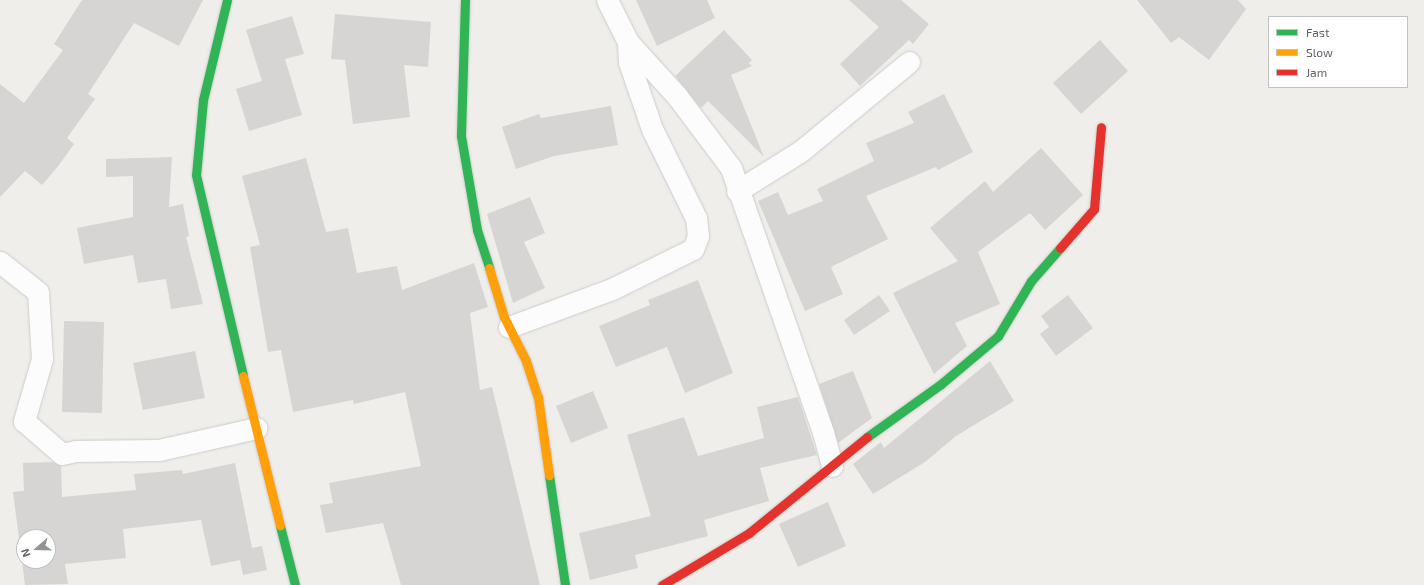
<!DOCTYPE html>
<style>
body{margin:0}
#map{position:relative;width:1424px;height:585px;overflow:hidden;background:#efeeea;font-family:"Exo 2",sans-serif}
div>[style]{position:absolute}
.building>*{inset:0;background:#d6d5d3}
.roads{filter:drop-shadow(0 0 1px #cbcccc) drop-shadow(0 0 1px #cbcccc)}
.street>*{height:21px;margin:-10.5px;padding:0 10.5px;transform-origin:10.5px;border-radius:10.5px;background:#fdfcfc}
.fast>*{height:9px;margin:-4.5px;padding:0 4.5px;transform-origin:4.5px;border-radius:4.5px;background:#30b455}
.slow>*{height:9px;margin:-4.5px;padding:0 4.5px;transform-origin:4.5px;border-radius:4.5px;background:#ff9f0a}
.jam>*{height:9px;margin:-4.5px;padding:0 4.5px;transform-origin:4.5px;border-radius:4.5px;background:#e5322d}
span{translate:-50% -50%;white-space:nowrap;text-align:center;line-height:1.15;-webkit-text-stroke:3px #fff;paint-order:stroke}
.legend{position:absolute;left:1268px;top:16px;width:140px;height:72px;box-sizing:border-box;background:#fff;border:1px solid #bfc1c3;margin:0;padding:5px 7px;list-style:none;font-size:12px;color:#5f6368}
.legend li{display:flex;align-items:center;gap:8px;height:20px}
.legend b{width:20px;border:1px solid #bfc1c3}
.north{position:absolute;left:16px;top:529px;width:40px;height:40px;box-sizing:border-box;background:#fff;border:1px solid #bfc1c3;border-radius:50%;rotate:250deg;font-size:11px;font-weight:700;line-height:16px;text-align:center;color:#5f6368}
.north::after{content:'';display:block;margin:auto;width:14px;height:18px;background:#919496;clip-path:polygon(50% 0,100% 100%,50% 72%,0 100%)}
</style>
<div id="map">
<div class="building">
<div style="clip-path:polygon(82px 0,203px 0,179px 46px,134px 23px,88px 94px,95px 99px,67px 138px,74px 144px,59px 165px,42px 185px,25px 171px,0 197px,0 84px,24px 103px,63px 50px,54px 44px)"></div>
<div style="clip-path:polygon(636px 0,707px 0,715px 18px,657px 46px)"></div>
<div style="clip-path:polygon(849px 0,901px 0,929px 24px,913px 44px,909px 40px,860px 86px,840px 64px,879px 27px)"></div>
<div style="clip-path:polygon(1137px 0,1238px 0,1246px 9px,1209px 60px,1179px 37px,1171px 43px)"></div>
<div style="clip-path:polygon(335px 14px,431px 22px,428px 67px,404px 65px,410px 117px,353px 124px,345px 60px,331px 59px)"></div>
<div style="clip-path:polygon(292px 16px,304px 54px,285px 59px,302px 115px,249px 131px,236px 89px,262px 81px,246px 30px)"></div>
<div style="clip-path:polygon(724px 30px,752px 60px,749px 63px,752px 66px,731px 75px,764px 157px,708px 101px,701px 108px,675px 76px)"></div>
<div style="clip-path:polygon(1100px 40px,1128px 71px,1081px 114px,1053px 83px)"></div>
<div style="clip-path:polygon(944px 94px,973px 152px,938px 170px,936px 167px,866px 196px,888px 239px,831px 267px,843px 294px,805px 311px,758px 201px,778px 192px,788px 215px,823px 201px,817px 189px,874px 161px,866px 143px,914px 123px,908px 112px)"></div>
<div style="clip-path:polygon(611px 106px,618px 145px,554px 156px,516px 169px,502px 127px,539px 114px,541px 118px)"></div>
<div style="clip-path:polygon(1041px 148px,1083px 195px,1045px 230px,1030px 213px,978px 252px,1000px 304px,955px 323px,967px 346px,934px 374px,893px 293px,958px 261px,930px 228px,985px 181px,993px 192px)"></div>
<div style="clip-path:polygon(172px 157px,169px 207px,183px 204px,189px 236px,186px 237px,203px 304px,171px 309px,166px 279px,138px 283px,133px 255px,84px 264px,77px 228px,133px 217px,133px 176px,106px 177px,106px 159px)"></div>
<div style="clip-path:polygon(306px 158px,326px 232px,348px 228px,357px 273px,397px 266px,402px 290px,474px 263px,488px 307px,470px 313px,480px 390px,492px 387px,540px 585px,401px 585px,383px 523px,326px 533px,320px 505px,333px 503px,329px 483px,421px 466px,405px 392px,354px 404px,353px 400px,293px 412px,281px 350px,268px 352px,250px 247px,260px 245px,242px 176px)"></div>
<div style="clip-path:polygon(530px 197px,545px 233px,524px 242px,545px 288px,513px 303px,487px 214px)"></div>
<div style="clip-path:polygon(698px 280px,733px 373px,685px 393px,667px 347px,616px 367px,599px 326px,650px 305px,648px 300px)"></div>
<div style="clip-path:polygon(879px 295px,890px 311px,854px 335px,844px 320px)"></div>
<div style="clip-path:polygon(1068px 295px,1093px 328px,1056px 356px,1040px 334px,1049px 327px,1041px 316px)"></div>
<div style="clip-path:polygon(64px 321px,104px 322px,102px 413px,62px 412px)"></div>
<div style="clip-path:polygon(195px 351px,205px 398px,143px 410px,133px 363px)"></div>
<div style="clip-path:polygon(990px 361px,1014px 401px,956px 436px,925px 462px,873px 494px,853px 464px,881px 442px,884px 448px)"></div>
<div style="clip-path:polygon(853px 371px,872px 418px,838px 443px,819px 384px)"></div>
<div style="clip-path:polygon(593px 391px,608px 428px,571px 443px,556px 406px)"></div>
<div style="clip-path:polygon(798px 397px,817px 455px,760px 468px,769px 501px,704px 520px,708px 536px,635px 555px,638px 568px,590px 580px,579px 533px,651px 516px,627px 435px,684px 417px,698px 456px,764px 438px,757px 407px)"></div>
<div style="clip-path:polygon(evenodd,53px 462px,61px 466px,62px 497px,136px 490px,134px 474px,182px 470px,183px 474px,235px 463px,252px 548px,262px 546px,267px 570px,243px 575px,240px 560px,211px 566px,201px 520px,123px 529px,126px 558px,65px 564px,68px 584px,25px 585px,13px 492px,24px 491px,23px 463px,53px 462px,24px 537px,48px 537px,48px 561px,24px 561px,24px 537px)"></div>
<div style="clip-path:polygon(828px 502px,846px 546px,798px 567px,779px 524px)"></div>
</div>
<div class="roads">
<div class="street">
<div style="left:607px;top:0;width:47px;rotate:63.4deg"></div>
<div style="left:628px;top:42px;width:73px;rotate:47.8deg"></div>
<div style="left:677px;top:96px;width:90px;rotate:53.1deg"></div>
<div style="left:731px;top:168px;width:280px;rotate:70.8deg"></div>
<div style="left:823px;top:432px;width:35px;rotate:75deg"></div>
<div style="left:737px;top:191px;width:75px;rotate:-32deg"></div>
<div style="left:801px;top:151px;width:140px;rotate:-39.5deg"></div>
<div style="left:0;top:262px;width:48px;rotate:38.3deg"></div>
<div style="left:38px;top:292px;width:67px;rotate:86.6deg"></div>
<div style="left:42px;top:359px;width:65px;rotate:106.2deg"></div>
<div style="left:24px;top:421px;width:50px;rotate:41deg"></div>
<div style="left:62px;top:454px;width:14px;rotate:-12deg"></div>
<div style="left:76px;top:451px;width:83px;rotate:-0.7deg"></div>
<div style="left:159px;top:450px;width:100px;rotate:-12.7deg"></div>
<div style="left:509px;top:327px;width:110px;rotate:-20.3deg"></div>
<div style="left:612px;top:289px;width:90px;rotate:-26.3deg"></div>
<div style="left:693px;top:249px;width:14px;rotate:-69deg"></div>
<div style="left:698px;top:236px;width:18px;rotate:-96deg"></div>
<div style="left:696px;top:218px;width:99px;rotate:-116.3deg"></div>
<div style="left:652px;top:129px;width:71px;rotate:-108.9deg"></div>
<div style="left:629px;top:62px;width:20px;rotate:-93deg"></div>
</div>
<div class="fast">
<div style="left:227px;top:0;width:103px;rotate:103.5deg"></div>
<div style="left:203px;top:100px;width:75px;rotate:95.3deg"></div>
<div style="left:196px;top:175px;width:206px;rotate:76.8deg"></div>
<div style="left:465px;top:0;width:136px;rotate:91.7deg"></div>
<div style="left:461px;top:136px;width:95px;rotate:80.3deg"></div>
<div style="left:477px;top:230px;width:40px;rotate:72deg"></div>
<div style="left:867px;top:437px;width:91px;rotate:-35.6deg"></div>
<div style="left:941px;top:384px;width:75px;rotate:-40.1deg"></div>
<div style="left:998px;top:336px;width:64px;rotate:-59deg"></div>
<div style="left:1031px;top:281px;width:44px;rotate:-48.7deg"></div>
<div style="left:549px;top:475px;width:111px;rotate:81.7deg"></div>
<div style="left:280px;top:526px;width:61px;rotate:75.7deg"></div>
</div>
<div class="slow">
<div style="left:489px;top:268px;width:51px;rotate:73deg"></div>
<div style="left:504px;top:317px;width:49px;rotate:63.4deg"></div>
<div style="left:526px;top:361px;width:38px;rotate:72deg"></div>
<div style="left:538px;top:397px;width:79px;rotate:82deg"></div>
<div style="left:243px;top:376px;width:154px;rotate:76.1deg"></div>
</div>
<div class="jam">
<div style="left:1060px;top:248px;width:52px;rotate:-48.9deg"></div>
<div style="left:1094px;top:209px;width:82px;rotate:-85.1deg"></div>
<div style="left:662px;top:585px;width:101px;rotate:-30.9deg"></div>
<div style="left:749px;top:533px;width:152px;rotate:-39.1deg"></div>
</div>
</div>
<ul class="legend">
<li><b style="height:5px;background:#30b455"></b>Fast</li>
<li><b style="height:5px;background:#ff9f0a"></b>Slow</li>
<li><b style="height:5px;background:#e5322d"></b>Jam</li>
</ul>
<div class="north">N</div>
</div>
